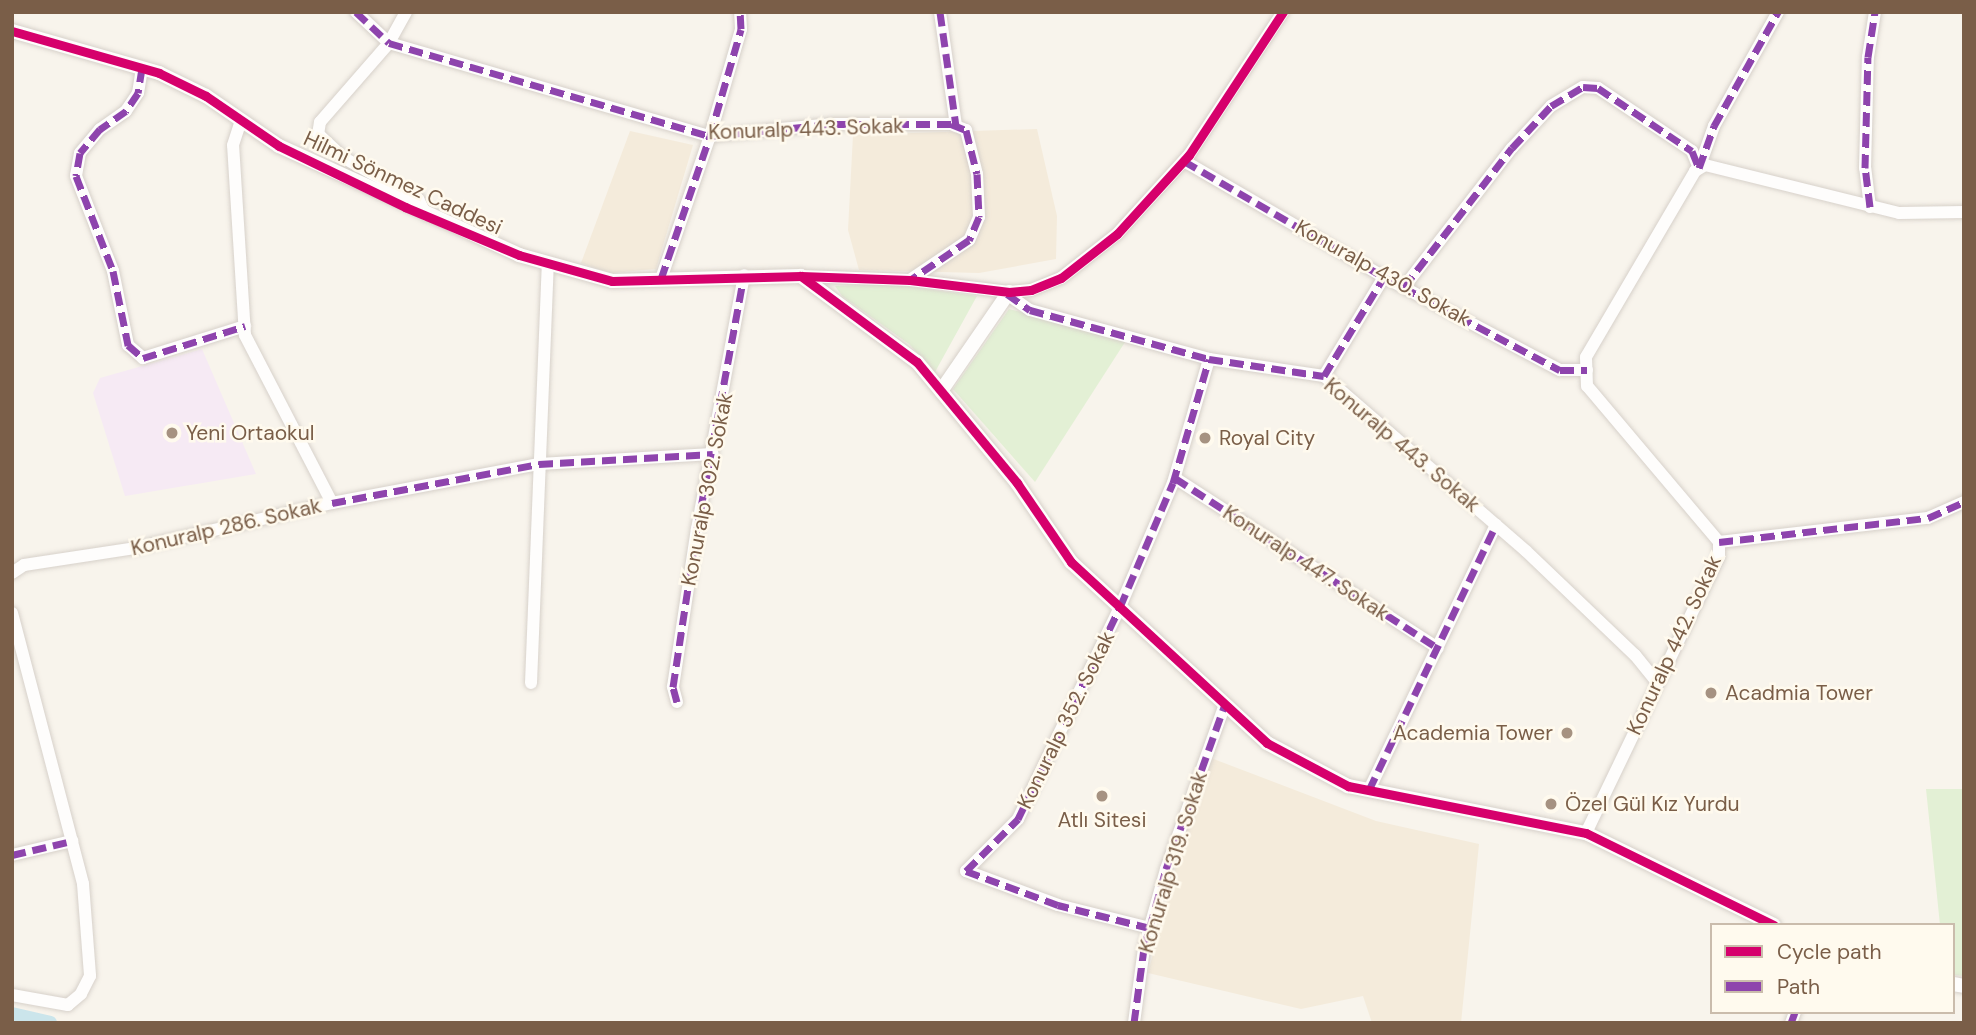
<!DOCTYPE html>
<meta charset="utf-8">
<style>
body{margin:0}
#map{position:relative;width:1976px;height:1035px;overflow:hidden;background:#f8f4ec;font-family:"DM Sans",sans-serif}
div>[style]{position:absolute}
.residential>*{inset:0;background:#f4ebdb}
.education>*{inset:0;background:#f6eaf4}
.green>*{inset:0;background:#e3f0d5}
.canal>*{height:14px;margin:-7px;padding:0 7px;transform-origin:7px;border-radius:7px;background:#cbe5eb}
.roads{filter:drop-shadow(0 0 2px #d7d1ca) drop-shadow(0 0 2px #d7d1ca)}
.minor>*{height:12px;margin:-6px;padding:0 6px;transform-origin:6px;border-radius:6px;background:#fefdfc}
.tertiary>*{height:14px;margin:-7px;padding:0 7px;transform-origin:7px;border-radius:7px;background:#fefdfc}
.quiet>*{height:7px;margin-top:-3.5px;transform-origin:0;background:repeating-linear-gradient(90deg,#8e44ad 0 14px,transparent 0 21px)}
.cycleway>*{height:9px;margin:-4.5px;padding:0 4.5px;transform-origin:4.5px;border-radius:4.5px;background:#d6006c}
.dots>*{width:19px;height:19px;translate:-50% -50%;box-sizing:border-box;border:4px solid #fffaee;border-radius:50%}
span{translate:-50% -50%;white-space:nowrap;text-align:center;line-height:1.15;-webkit-text-stroke:5px #fffaee;paint-order:stroke}
.street-label{font-size:21px;color:#7a5e48}
.poi-label{font-size:21px;color:#7a5e48}
.left{translate:0 -50%;text-align:left}
.right{translate:-100% -50%;text-align:right}
.frame{position:absolute;inset:0;border:14px solid #7a5e48;pointer-events:none}
.legend{position:absolute;left:1710px;top:923px;width:245px;height:91px;box-sizing:border-box;background:#fffaee;border:2px solid #cabcac;margin:0;padding:9px 12px;list-style:none;font-size:21px;color:#7a5e48}
.legend li{display:flex;align-items:center;gap:14px;height:35px}
.legend b{width:35px;border:2px solid #cabcac}
</style>
<div id="map">
<div class="residential">
<div style="clip-path:polygon(1037px 129px,1057px 216px,1056px 259px,979px 273px,859px 270px,848px 230px,853px 135px)"></div>
<div style="clip-path:polygon(630px 131px,693px 145px,656px 269px,610px 273px,581px 263px)"></div>
<div style="clip-path:polygon(1211px 758px,1376px 821px,1479px 844px,1461px 1023px,1372px 1023px,1363px 996px,1301px 1009px,1148px 973px,1183px 838px)"></div>
</div>
<div class="education">
<div style="clip-path:polygon(202px 349px,256px 474px,125px 496px,93px 393px,100px 378px)"></div>
</div>
<div class="green">
<div style="clip-path:polygon(890px 284px,977px 296px,935px 372px,909px 344px,842px 296px,835px 286px)"></div>
<div style="clip-path:polygon(1009px 309px,1127px 339px,1035px 482px,953px 389px)"></div>
<div style="clip-path:polygon(1926px 789px,1964px 789px,1964px 976px,1953px 975px,1953px 925px,1940px 925px)"></div>
</div>
<div class="canal">
<div style="left:12px;top:1014px;width:39px;rotate:13deg"></div>
</div>
<div class="roads">
<div class="minor">
<div style="left:356px;top:12px;width:45px;rotate:43.2deg"></div>
<div style="left:389px;top:43px;width:334px;rotate:16.2deg"></div>
<div style="left:710px;top:136px;width:123px;rotate:-5.6deg"></div>
<div style="left:832px;top:124px;width:119px"></div>
<div style="left:951px;top:124px;width:16px;rotate:22deg"></div>
<div style="left:966px;top:130px;width:45px;rotate:76deg"></div>
<div style="left:977px;top:174px;width:43px;rotate:87.3deg"></div>
<div style="left:979px;top:217px;width:25px;rotate:113deg"></div>
<div style="left:969px;top:240px;width:71px;rotate:145.9deg"></div>
<div style="left:406px;top:12px;width:35px;rotate:119deg"></div>
<div style="left:389px;top:43px;width:105px;rotate:131.1deg"></div>
<div style="left:320px;top:122px;width:12px;rotate:99deg"></div>
<div style="left:318px;top:134px;width:35px;rotate:43deg"></div>
<div style="left:344px;top:158px;width:85px;rotate:29deg"></div>
<div style="left:418px;top:199px;width:18px;rotate:63deg"></div>
<div style="left:940px;top:12px;width:115px;rotate:82deg"></div>
<div style="left:142px;top:68px;width:25px;rotate:99deg"></div>
<div style="left:138px;top:93px;width:22px;rotate:124deg"></div>
<div style="left:126px;top:111px;width:32px;rotate:145deg"></div>
<div style="left:100px;top:129px;width:31px;rotate:130deg"></div>
<div style="left:80px;top:153px;width:23px;rotate:100deg"></div>
<div style="left:76px;top:176px;width:102px;rotate:68.7deg"></div>
<div style="left:113px;top:271px;width:76px;rotate:78.5deg"></div>
<div style="left:128px;top:345px;width:20px;rotate:41deg"></div>
<div style="left:143px;top:358px;width:107px;rotate:-17.4deg"></div>
<div style="left:1184px;top:161px;width:231px;rotate:30.1deg"></div>
<div style="left:1384px;top:277px;width:199px;rotate:27.9deg"></div>
<div style="left:1560px;top:370px;width:27px"></div>
<div style="left:1699px;top:168px;width:45px;rotate:-70.3deg"></div>
<div style="left:1714px;top:126px;width:131px;rotate:-60.7deg"></div>
<div style="left:1870px;top:207px;width:39px;rotate:-97deg"></div>
<div style="left:1865px;top:168px;width:111px;rotate:-88.5deg"></div>
<div style="left:1868px;top:57px;width:46px;rotate:-81.2deg"></div>
<div style="left:801px;top:276px;width:109px;rotate:2.1deg"></div>
<div style="left:910px;top:280px;width:100px;rotate:6.9deg"></div>
<div style="left:1009px;top:292px;width:22px;rotate:-5deg"></div>
<div style="left:1031px;top:290px;width:32px;rotate:-22deg"></div>
<div style="left:1061px;top:278px;width:71px;rotate:-38.2deg"></div>
<div style="left:1117px;top:234px;width:107px;rotate:-47.7deg"></div>
<div style="left:1189px;top:155px;width:171px;rotate:-56.7deg"></div>
<div style="left:661px;top:279px;width:151px;rotate:-71.1deg"></div>
<div style="left:710px;top:136px;width:111px;rotate:-73.8deg"></div>
<div style="left:741px;top:29px;width:17px;rotate:-93deg"></div>
<div style="left:1404px;top:287px;width:176px;rotate:-52.2deg"></div>
<div style="left:1512px;top:148px;width:57px;rotate:-47.1deg"></div>
<div style="left:1551px;top:106px;width:37px;rotate:-31deg"></div>
<div style="left:1583px;top:87px;width:15px;rotate:4deg"></div>
<div style="left:1598px;top:88px;width:113px;rotate:33.8deg"></div>
<div style="left:1692px;top:151px;width:18px;rotate:68deg"></div>
<div style="left:1007px;top:294px;width:28px;rotate:35deg"></div>
<div style="left:1030px;top:310px;width:186px;rotate:15.3deg"></div>
<div style="left:1209px;top:359px;width:116px;rotate:8.4deg"></div>
<div style="left:1324px;top:376px;width:267px;rotate:40.9deg"></div>
<div style="left:1526px;top:551px;width:151px;rotate:43.7deg"></div>
<div style="left:1635px;top:655px;width:36px;rotate:51deg"></div>
<div style="left:1324px;top:376px;width:116px;rotate:-58.8deg"></div>
<div style="left:1175px;top:478px;width:313px;rotate:32.9deg"></div>
<div style="left:332px;top:503px;width:211px;rotate:-10.7deg"></div>
<div style="left:539px;top:464px;width:174px;rotate:-3.3deg"></div>
<div style="left:1719px;top:542px;width:210px;rotate:-6.6deg"></div>
<div style="left:1928px;top:518px;width:39px;rotate:-24deg"></div>
<div style="left:12px;top:573px;width:14px;rotate:-34deg"></div>
<div style="left:24px;top:565px;width:112px;rotate:-8.7deg"></div>
<div style="left:135px;top:548px;width:202px;rotate:-12.9deg"></div>
<div style="left:332px;top:503px;width:189px;rotate:-117.4deg"></div>
<div style="left:245px;top:335px;width:190px;rotate:-93.6deg"></div>
<div style="left:233px;top:145px;width:26px;rotate:-72deg"></div>
<div style="left:12px;top:613px;width:280px;rotate:75.3deg"></div>
<div style="left:83px;top:884px;width:92px;rotate:85.6deg"></div>
<div style="left:90px;top:976px;width:20px;rotate:117deg"></div>
<div style="left:81px;top:994px;width:17px;rotate:140deg"></div>
<div style="left:68px;top:1005px;width:57px;rotate:-169.9deg"></div>
<div style="left:531px;top:683px;width:420px;rotate:-87.7deg"></div>
<div style="left:677px;top:702px;width:16px;rotate:-105deg"></div>
<div style="left:673px;top:687px;width:160px;rotate:-81.4deg"></div>
<div style="left:697px;top:529px;width:258px;rotate:-79.5deg"></div>
<div style="left:1369px;top:790px;width:294px;rotate:-64.4deg"></div>
<div style="left:1586px;top:833px;width:306px;rotate:-64.3deg"></div>
<div style="left:1719px;top:557px;width:15px;rotate:-90deg"></div>
<div style="left:1719px;top:542px;width:204px;rotate:-130.2deg"></div>
<div style="left:1587px;top:386px;width:29px;rotate:-92deg"></div>
<div style="left:1586px;top:357px;width:216px;rotate:-59.6deg"></div>
<div style="left:1695px;top:171px;width:12px;rotate:-31deg"></div>
<div style="left:1705px;top:165px;width:200px;rotate:13.9deg"></div>
<div style="left:1899px;top:213px;width:65px;rotate:-0.9deg"></div>
<div style="left:12px;top:855px;width:62px;rotate:-13.1deg"></div>
<div style="left:1150px;top:928px;width:95px;rotate:-166deg"></div>
<div style="left:1058px;top:905px;width:98px;rotate:-159.7deg"></div>
<div style="left:966px;top:871px;width:74px;rotate:-45deg"></div>
<div style="left:1018px;top:819px;width:235px;rotate:-64.3deg"></div>
<div style="left:1120px;top:607px;width:135px;rotate:-66.9deg"></div>
<div style="left:1173px;top:483px;width:129px;rotate:-73.8deg"></div>
<div style="left:1134px;top:1023px;width:76px;rotate:-82.4deg"></div>
<div style="left:1144px;top:948px;width:82px;rotate:-74.4deg"></div>
<div style="left:1166px;top:869px;width:175px;rotate:-70.3deg"></div>
<div style="left:1791px;top:1023px;width:12px;rotate:-70deg"></div>
</div>
<div class="tertiary">
<div style="left:12px;top:31px;width:153px;rotate:15.9deg"></div>
<div style="left:159px;top:73px;width:52px;rotate:26.1deg"></div>
<div style="left:206px;top:96px;width:88px;rotate:34.4deg"></div>
<div style="left:279px;top:146px;width:264px;rotate:24.4deg"></div>
<div style="left:519px;top:255px;width:97px;rotate:15.6deg"></div>
<div style="left:612px;top:281px;width:189px;rotate:-1.5deg"></div>
<div style="left:801px;top:276px;width:144px;rotate:36.6deg"></div>
<div style="left:917px;top:362px;width:157px;rotate:50.4deg"></div>
<div style="left:1017px;top:483px;width:96px;rotate:55.6deg"></div>
<div style="left:1071px;top:562px;width:267px;rotate:42.7deg"></div>
<div style="left:1267px;top:743px;width:92px;rotate:28deg"></div>
<div style="left:1348px;top:786px;width:243px;rotate:11.2deg"></div>
<div style="left:1586px;top:833px;width:209px;rotate:26.1deg"></div>
<div style="left:941px;top:391px;width:120px;rotate:-55.5deg"></div>
<div style="left:1953px;top:984px;width:11px;rotate:10deg"></div>
</div>
</div>
<div class="quiet">
<div style="left:356px;top:12px;width:45px;rotate:43.2deg"></div>
<div style="left:389px;top:43px;width:334px;rotate:16.2deg"></div>
<div style="left:710px;top:136px;width:123px;rotate:-5.6deg"></div>
<div style="left:832px;top:124px;width:119px"></div>
<div style="left:951px;top:124px;width:16px;rotate:22deg"></div>
<div style="left:966px;top:130px;width:45px;rotate:76deg"></div>
<div style="left:977px;top:174px;width:43px;rotate:87.3deg"></div>
<div style="left:979px;top:217px;width:25px;rotate:113deg"></div>
<div style="left:969px;top:240px;width:71px;rotate:145.9deg"></div>
<div style="left:940px;top:12px;width:115px;rotate:82deg"></div>
<div style="left:142px;top:68px;width:25px;rotate:99deg"></div>
<div style="left:138px;top:93px;width:22px;rotate:124deg"></div>
<div style="left:126px;top:111px;width:32px;rotate:145deg"></div>
<div style="left:100px;top:129px;width:31px;rotate:130deg"></div>
<div style="left:80px;top:153px;width:23px;rotate:100deg"></div>
<div style="left:76px;top:176px;width:102px;rotate:68.7deg"></div>
<div style="left:113px;top:271px;width:76px;rotate:78.5deg"></div>
<div style="left:128px;top:345px;width:20px;rotate:41deg"></div>
<div style="left:143px;top:358px;width:107px;rotate:-17.4deg"></div>
<div style="left:1184px;top:161px;width:231px;rotate:30.1deg"></div>
<div style="left:1384px;top:277px;width:199px;rotate:27.9deg"></div>
<div style="left:1560px;top:370px;width:27px"></div>
<div style="left:1699px;top:168px;width:45px;rotate:-70.3deg"></div>
<div style="left:1714px;top:126px;width:131px;rotate:-60.7deg"></div>
<div style="left:1870px;top:207px;width:39px;rotate:-97deg"></div>
<div style="left:1865px;top:168px;width:111px;rotate:-88.5deg"></div>
<div style="left:1868px;top:57px;width:46px;rotate:-81.2deg"></div>
<div style="left:661px;top:279px;width:151px;rotate:-71.1deg"></div>
<div style="left:710px;top:136px;width:111px;rotate:-73.8deg"></div>
<div style="left:741px;top:29px;width:17px;rotate:-93deg"></div>
<div style="left:1404px;top:287px;width:176px;rotate:-52.2deg"></div>
<div style="left:1512px;top:148px;width:57px;rotate:-47.1deg"></div>
<div style="left:1551px;top:106px;width:37px;rotate:-31deg"></div>
<div style="left:1583px;top:87px;width:15px;rotate:4deg"></div>
<div style="left:1598px;top:88px;width:113px;rotate:33.8deg"></div>
<div style="left:1692px;top:151px;width:18px;rotate:68deg"></div>
<div style="left:1007px;top:294px;width:28px;rotate:35deg"></div>
<div style="left:1030px;top:310px;width:186px;rotate:15.3deg"></div>
<div style="left:1209px;top:359px;width:116px;rotate:8.4deg"></div>
<div style="left:1324px;top:376px;width:116px;rotate:-58.8deg"></div>
<div style="left:1175px;top:478px;width:313px;rotate:32.9deg"></div>
<div style="left:332px;top:503px;width:211px;rotate:-10.7deg"></div>
<div style="left:539px;top:464px;width:174px;rotate:-3.3deg"></div>
<div style="left:1719px;top:542px;width:210px;rotate:-6.6deg"></div>
<div style="left:1928px;top:518px;width:39px;rotate:-24deg"></div>
<div style="left:677px;top:702px;width:16px;rotate:-105deg"></div>
<div style="left:673px;top:687px;width:160px;rotate:-81.4deg"></div>
<div style="left:697px;top:529px;width:258px;rotate:-79.5deg"></div>
<div style="left:1369px;top:790px;width:294px;rotate:-64.4deg"></div>
<div style="left:12px;top:855px;width:62px;rotate:-13.1deg"></div>
<div style="left:1150px;top:928px;width:95px;rotate:-166deg"></div>
<div style="left:1058px;top:905px;width:98px;rotate:-159.7deg"></div>
<div style="left:966px;top:871px;width:74px;rotate:-45deg"></div>
<div style="left:1018px;top:819px;width:235px;rotate:-64.3deg"></div>
<div style="left:1120px;top:607px;width:135px;rotate:-66.9deg"></div>
<div style="left:1173px;top:483px;width:129px;rotate:-73.8deg"></div>
<div style="left:1134px;top:1023px;width:76px;rotate:-82.4deg"></div>
<div style="left:1144px;top:948px;width:82px;rotate:-74.4deg"></div>
<div style="left:1166px;top:869px;width:175px;rotate:-70.3deg"></div>
<div style="left:1791px;top:1023px;width:12px;rotate:-70deg"></div>
</div>
<div class="cycleway">
<div style="left:12px;top:31px;width:153px;rotate:15.9deg"></div>
<div style="left:159px;top:73px;width:52px;rotate:26.1deg"></div>
<div style="left:206px;top:96px;width:88px;rotate:34.4deg"></div>
<div style="left:279px;top:146px;width:140px;rotate:25.8deg"></div>
<div style="left:405px;top:207px;width:124px;rotate:22.8deg"></div>
<div style="left:519px;top:255px;width:97px;rotate:15.6deg"></div>
<div style="left:612px;top:281px;width:189px;rotate:-1.5deg"></div>
<div style="left:801px;top:276px;width:109px;rotate:2.1deg"></div>
<div style="left:910px;top:280px;width:100px;rotate:6.9deg"></div>
<div style="left:1009px;top:292px;width:22px;rotate:-5deg"></div>
<div style="left:1031px;top:290px;width:32px;rotate:-22deg"></div>
<div style="left:1061px;top:278px;width:71px;rotate:-38.2deg"></div>
<div style="left:1117px;top:234px;width:107px;rotate:-47.7deg"></div>
<div style="left:1189px;top:155px;width:171px;rotate:-56.7deg"></div>
<div style="left:801px;top:276px;width:144px;rotate:36.6deg"></div>
<div style="left:917px;top:362px;width:157px;rotate:50.4deg"></div>
<div style="left:1017px;top:483px;width:96px;rotate:55.6deg"></div>
<div style="left:1071px;top:562px;width:267px;rotate:42.7deg"></div>
<div style="left:1267px;top:743px;width:92px;rotate:28deg"></div>
<div style="left:1348px;top:786px;width:243px;rotate:11.2deg"></div>
<div style="left:1586px;top:833px;width:209px;rotate:26.1deg"></div>
</div>
<div class="dots">
<div style="left:172px;top:433px;background:#a69281"></div>
<div style="left:1205px;top:438px;background:#a69281"></div>
<div style="left:1711px;top:693px;background:#a69281"></div>
<div style="left:1567px;top:733px;background:#a69281"></div>
<div style="left:1102px;top:796px;background:#a69281"></div>
<div style="left:1551px;top:804px;background:#a69281"></div>
</div>
<div class="street-label">
<span style="left:806px;top:129px;rotate:-2deg">Konuralp 443. Sokak</span>
<span style="left:403px;top:183px;rotate:25deg">Hilmi Sönmez Caddesi</span>
<span style="left:1383px;top:273px;rotate:29deg">Konuralp 430. Sokak</span>
<span style="left:1402px;top:445px;rotate:40deg">Konuralp 443. Sokak</span>
<span style="left:707px;top:489px;rotate:-79deg">Konuralp 302. Sokak</span>
<span style="left:226px;top:527px;rotate:-13deg">Konuralp 286. Sokak</span>
<span style="left:1306px;top:563px;rotate:33deg">Konuralp 447. Sokak</span>
<span style="left:1674px;top:645px;rotate:-65deg">Konuralp 442. Sokak</span>
<span style="left:1066px;top:720px;rotate:-64deg">Konuralp 352. Sokak</span>
<span style="left:1173px;top:862px;rotate:-73deg">Konuralp 319. Sokak</span>
</div>
<div class="poi-label">
<span class="left" style="left:186px;top:433px">Yeni Ortaokul</span>
<span class="left" style="left:1219px;top:438px">Royal City</span>
<span class="left" style="left:1725px;top:693px">Acadmia Tower</span>
<span class="right" style="left:1553px;top:733px">Academia Tower</span>
<span class="left" style="left:1565px;top:804px">Özel Gül Kız Yurdu</span>
<span style="left:1102px;top:820px">Atlı Sitesi</span>
</div>
<div class="frame"></div>
<ul class="legend">
<li><b style="height:9px;background:#d6006c"></b>Cycle path</li>
<li><b style="height:9px;background:#8e44ad"></b>Path</li>
</ul>
</div>
